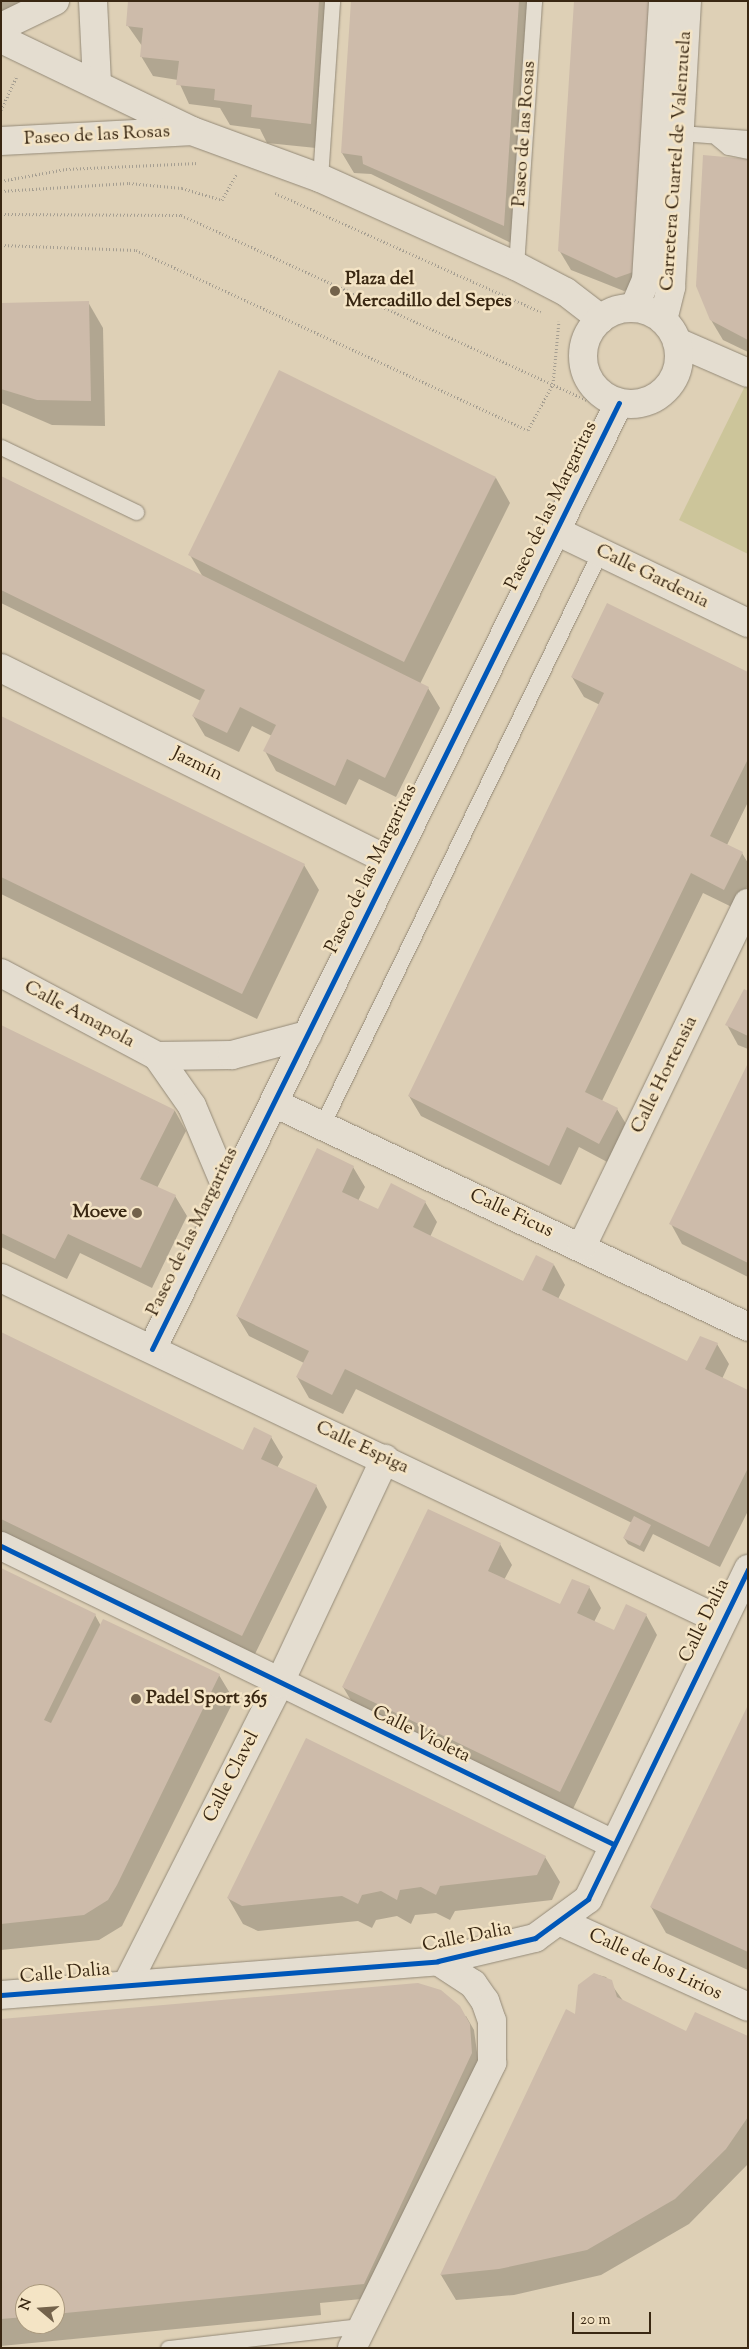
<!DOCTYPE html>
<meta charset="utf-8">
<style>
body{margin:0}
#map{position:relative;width:749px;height:2349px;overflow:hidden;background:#ded0b6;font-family:"Sorts Mill Goudy",serif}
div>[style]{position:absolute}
.green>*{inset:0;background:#ccc59a}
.shadow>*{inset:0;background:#0003}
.building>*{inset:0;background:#cdbbaa}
.path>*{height:3px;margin-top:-1.5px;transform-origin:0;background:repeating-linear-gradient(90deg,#a59e91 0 1px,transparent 0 3.5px)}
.roads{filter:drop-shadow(0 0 1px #948a78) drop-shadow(0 0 1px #948a78)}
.lane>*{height:15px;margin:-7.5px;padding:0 7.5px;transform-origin:7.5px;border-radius:7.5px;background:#e4ddd0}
.street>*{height:28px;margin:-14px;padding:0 14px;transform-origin:14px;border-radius:14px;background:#e4ddd0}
.secondary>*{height:28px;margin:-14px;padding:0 14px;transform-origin:14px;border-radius:14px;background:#e4ddd0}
.secondary>.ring{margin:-14px;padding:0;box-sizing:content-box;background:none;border:28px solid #e4ddd0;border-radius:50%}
.cycleway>*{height:5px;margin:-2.5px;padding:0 2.5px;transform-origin:2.5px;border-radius:2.5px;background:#0057b8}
.dots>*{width:14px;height:14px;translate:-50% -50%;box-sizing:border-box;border:2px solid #f4e4c5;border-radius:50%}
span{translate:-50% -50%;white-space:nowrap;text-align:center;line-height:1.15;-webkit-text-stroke:5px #f4e4c5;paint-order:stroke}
.street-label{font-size:19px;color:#392712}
.poi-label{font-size:19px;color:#392712;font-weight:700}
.left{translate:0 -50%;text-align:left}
.right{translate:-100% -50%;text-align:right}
.frame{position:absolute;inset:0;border:2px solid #392712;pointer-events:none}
.north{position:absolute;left:15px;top:2284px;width:50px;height:50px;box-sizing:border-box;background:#f4e4c5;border:1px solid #a9987d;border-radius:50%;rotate:288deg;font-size:14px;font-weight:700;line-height:20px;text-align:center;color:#392712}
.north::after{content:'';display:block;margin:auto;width:18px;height:22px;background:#73624b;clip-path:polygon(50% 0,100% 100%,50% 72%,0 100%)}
.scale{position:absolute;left:572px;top:2312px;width:79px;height:22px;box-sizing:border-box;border:2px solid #392712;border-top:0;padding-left:6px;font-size:15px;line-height:18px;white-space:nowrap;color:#392712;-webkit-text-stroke:4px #f4e4c5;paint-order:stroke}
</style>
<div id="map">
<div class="green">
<div style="clip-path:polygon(746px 384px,748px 385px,748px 554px,679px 520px)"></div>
</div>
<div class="shadow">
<div style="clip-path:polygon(1px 1px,29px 1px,1px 20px)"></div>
<div style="clip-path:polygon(130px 1px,332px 1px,326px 149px,267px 143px,260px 129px,230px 125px,220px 108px,189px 104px,178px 80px,153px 76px,141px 56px,142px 46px,128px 26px)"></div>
<div style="clip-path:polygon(352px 1px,530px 1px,515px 245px,371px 174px,354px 173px,342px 153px)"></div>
<div style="clip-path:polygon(569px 94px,640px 286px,624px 291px,571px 270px,559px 250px)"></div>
<div style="clip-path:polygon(748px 160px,748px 352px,723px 340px,711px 320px)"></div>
<div style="clip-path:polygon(88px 302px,103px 328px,105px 426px,52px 425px,1px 403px,1px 304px)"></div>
<div style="clip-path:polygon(496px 478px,510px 503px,420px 684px,428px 688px,440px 708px,396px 797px,359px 779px,346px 805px,276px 771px,265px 751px,272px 736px,252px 726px,239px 752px,205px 736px,193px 716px,201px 701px,1px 603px,1px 479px,203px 577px,190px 555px)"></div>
<div style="clip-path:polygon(748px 674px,748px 802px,727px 845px,742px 853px,748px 863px,748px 885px,736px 909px,703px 893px,602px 1101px,617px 1109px,629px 1129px,611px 1164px,579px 1147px,561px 1185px,421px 1116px,409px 1096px,600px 705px,584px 697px,572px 677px)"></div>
<div style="clip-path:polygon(1px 717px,304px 865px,319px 890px,257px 1019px,1px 894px)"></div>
<div style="clip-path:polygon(748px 992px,748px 1049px,738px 1045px,727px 1025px)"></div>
<div style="clip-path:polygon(1px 1026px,175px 1111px,186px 1131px,157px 1188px,175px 1196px,187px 1216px,152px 1288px,80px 1253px,67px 1279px,1px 1247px)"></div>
<div style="clip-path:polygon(748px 1067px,748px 1277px,682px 1244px,671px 1224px)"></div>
<div style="clip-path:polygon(317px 1150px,353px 1167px,365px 1187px,358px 1201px,379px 1211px,391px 1185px,425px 1202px,437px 1222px,430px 1237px,524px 1282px,554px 1265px,565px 1285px,558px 1299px,688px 1363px,717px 1344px,729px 1364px,722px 1379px,748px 1391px,748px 1511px,720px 1567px,653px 1534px,644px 1552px,628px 1544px,624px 1538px,632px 1523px,356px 1389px,343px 1414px,309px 1398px,297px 1377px,304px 1363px,249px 1336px,237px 1316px)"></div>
<div style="clip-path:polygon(1px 1334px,243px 1452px,271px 1437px,283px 1457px,277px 1468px,316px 1486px,327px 1507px,254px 1656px,1px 1533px)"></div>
<div style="clip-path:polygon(500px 1544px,512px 1565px,504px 1580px,561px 1606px,572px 1581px,589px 1587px,601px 1608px,594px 1622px,615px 1632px,646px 1615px,657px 1635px,572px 1811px,355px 1707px,343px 1687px)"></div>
<div style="clip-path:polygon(1px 1569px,95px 1615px,101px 1626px,219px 1675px,234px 1700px,122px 1926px,99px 1940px,1px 1950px)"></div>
<div style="clip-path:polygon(748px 1708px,748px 1970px,666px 1933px,651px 1907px)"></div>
<div style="clip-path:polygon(545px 1857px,560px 1882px,552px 1900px,455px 1911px,450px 1920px,436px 1913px,415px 1915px,411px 1924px,397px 1916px,376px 1920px,372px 1928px,358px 1921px,258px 1931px,243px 1924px,228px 1898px)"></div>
<div style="clip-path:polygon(594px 1974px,606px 1977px,624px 2002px,686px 2033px,748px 2037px,748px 2164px,689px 2224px,601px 2275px,514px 2295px,456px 2300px,441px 2275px,567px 2011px,576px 2016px)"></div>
<div style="clip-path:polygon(evenodd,466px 2016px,474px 2030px,479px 2067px,372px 2298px,320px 2303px,321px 2315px,1px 2346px,1px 2020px,466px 2016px,25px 2294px,55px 2294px,55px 2324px,25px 2324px,25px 2294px)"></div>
</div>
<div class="building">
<div style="clip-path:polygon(128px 1px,319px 1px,311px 124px,251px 117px,252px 105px,214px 100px,215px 89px,176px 85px,179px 61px,140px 57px,143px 28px,126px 26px)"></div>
<div style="clip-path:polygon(351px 1px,519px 1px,504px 226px,363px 164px,362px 156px,341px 153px)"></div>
<div style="clip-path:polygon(574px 1px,651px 1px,633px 272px,616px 278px,558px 251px)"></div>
<div style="clip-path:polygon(703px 155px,748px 159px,748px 340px,710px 320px,696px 286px)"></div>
<div style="clip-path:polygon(89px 301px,91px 401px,37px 400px,1px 389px,1px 303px)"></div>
<div style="clip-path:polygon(279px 370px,496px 477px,404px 662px,188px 555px)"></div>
<div style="clip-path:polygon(1px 476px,429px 687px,385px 778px,347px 759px,335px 786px,263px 751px,276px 725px,240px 707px,227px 733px,192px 716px,205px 690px,1px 590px)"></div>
<div style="clip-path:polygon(607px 603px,748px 672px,748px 759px,710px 836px,743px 852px,724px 890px,691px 873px,585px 1092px,618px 1108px,599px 1144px,567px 1127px,549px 1166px,408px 1096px,604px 693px,571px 677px)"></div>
<div style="clip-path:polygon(1px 716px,305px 864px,242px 994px,1px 877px)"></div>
<div style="clip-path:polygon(744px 989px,748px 991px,748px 1036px,725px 1025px)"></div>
<div style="clip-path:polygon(1px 1025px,175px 1110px,140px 1179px,176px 1195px,141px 1268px,68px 1234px,55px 1259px,1px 1233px)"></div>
<div style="clip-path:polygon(748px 1063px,748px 1263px,669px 1224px)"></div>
<div style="clip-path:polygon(317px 1148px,354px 1166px,342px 1192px,378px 1209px,391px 1183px,426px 1201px,413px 1227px,523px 1281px,536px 1255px,554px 1264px,542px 1290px,687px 1361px,700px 1336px,718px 1343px,705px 1369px,748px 1390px,748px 1468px,709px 1547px,345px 1369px,332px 1395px,296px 1377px,309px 1351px,236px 1316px)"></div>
<div style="clip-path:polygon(1px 1332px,243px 1450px,254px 1427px,272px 1436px,261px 1459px,317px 1485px,242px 1636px,1px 1519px)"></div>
<div style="clip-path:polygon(428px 1509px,501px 1543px,488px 1571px,560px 1604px,572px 1579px,590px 1586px,577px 1613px,614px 1630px,626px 1604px,647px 1614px,560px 1792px,342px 1687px)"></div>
<div style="clip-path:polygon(634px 1516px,651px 1525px,640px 1546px,623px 1538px)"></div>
<div style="clip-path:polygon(1px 1568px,96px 1614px,44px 1720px,51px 1723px,103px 1619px,220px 1674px,117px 1885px,108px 1900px,84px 1915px,1px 1924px)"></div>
<div style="clip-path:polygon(748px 1705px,748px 1952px,650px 1907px)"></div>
<div style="clip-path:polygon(306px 1738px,546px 1856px,537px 1875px,440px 1886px,436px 1895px,421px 1887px,400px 1890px,397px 1900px,381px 1891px,362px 1895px,358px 1904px,342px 1896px,242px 1906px,227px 1898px)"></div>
<div style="clip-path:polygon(594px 1973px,612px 1980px,617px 1997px,686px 2031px,695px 2012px,748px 2036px,748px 2117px,726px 2149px,675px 2199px,587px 2250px,499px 2269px,440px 2275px,566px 2009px,575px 2014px,578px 1985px)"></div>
<div style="clip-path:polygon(418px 1983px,441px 1990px,460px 2006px,470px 2024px,472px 2053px,364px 2284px,55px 2314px,55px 2294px,25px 2294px,25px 2317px,1px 2319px,1px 2019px)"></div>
</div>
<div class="path">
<div style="left:1px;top:110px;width:38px;rotate:-65deg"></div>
<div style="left:1px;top:181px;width:66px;rotate:-10.5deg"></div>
<div style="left:66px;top:169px;width:132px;rotate:-2.6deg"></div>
<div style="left:1px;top:191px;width:128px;rotate:-3.6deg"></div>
<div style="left:129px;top:183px;width:53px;rotate:5.4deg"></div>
<div style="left:182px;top:188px;width:42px;rotate:16.7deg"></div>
<div style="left:222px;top:200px;width:29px;rotate:-61deg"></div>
<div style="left:275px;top:193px;width:291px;rotate:24.1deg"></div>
<div style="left:1px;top:214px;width:180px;rotate:0.3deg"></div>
<div style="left:181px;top:215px;width:448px;rotate:24.5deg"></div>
<div style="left:1px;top:245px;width:135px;rotate:2.1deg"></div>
<div style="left:136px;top:250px;width:431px;rotate:24.7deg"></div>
<div style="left:528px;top:430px;width:52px;rotate:-61.5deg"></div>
<div style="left:553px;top:384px;width:63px;rotate:-84.6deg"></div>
</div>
<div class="roads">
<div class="lane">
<div style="left:680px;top:133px;width:68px;rotate:4.2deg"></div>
<div style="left:717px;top:138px;width:14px;rotate:39deg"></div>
<div style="left:728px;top:147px;width:20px;rotate:11deg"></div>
<div style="left:320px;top:178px;width:177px;rotate:-86.1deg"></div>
<div style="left:516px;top:266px;width:266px;rotate:-86.1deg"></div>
<div style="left:1px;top:447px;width:150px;rotate:25.7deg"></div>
<div style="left:321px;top:1127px;width:639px;rotate:-64.12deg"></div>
<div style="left:168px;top:2348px;width:195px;rotate:-6.5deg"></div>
</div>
<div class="street">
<div style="left:93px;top:1px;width:83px;rotate:87.2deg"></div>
<div style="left:1px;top:27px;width:60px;rotate:-25.7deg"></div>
<div style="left:677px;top:342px;width:77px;rotate:23.6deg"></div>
<div style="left:556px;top:531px;width:213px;rotate:25.6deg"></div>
<div style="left:1px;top:668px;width:436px;rotate:26.4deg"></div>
<div style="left:1px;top:973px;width:177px;rotate:28deg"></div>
<div style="left:157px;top:1056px;width:61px;rotate:55deg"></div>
<div style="left:192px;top:1106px;width:95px;rotate:67.2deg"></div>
<div style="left:157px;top:1056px;width:75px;rotate:-0.8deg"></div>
<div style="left:232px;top:1055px;width:78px;rotate:-14.9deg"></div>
<div style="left:274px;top:1103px;width:524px;rotate:25.29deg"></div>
<div style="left:582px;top:1246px;width:381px;rotate:-64.2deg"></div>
<div style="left:1px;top:1278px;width:798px;rotate:25.44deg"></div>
<div style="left:152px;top:1349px;width:1055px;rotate:-63.73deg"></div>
<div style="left:1px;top:1546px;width:681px;rotate:25.96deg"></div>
<div style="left:561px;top:1922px;width:205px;rotate:24.4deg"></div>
<div style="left:127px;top:1984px;width:336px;rotate:-63.1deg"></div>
<div style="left:279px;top:1684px;width:249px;rotate:-64.8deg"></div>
<div style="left:1px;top:1995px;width:438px;rotate:-4.4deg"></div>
<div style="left:438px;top:1961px;width:100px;rotate:-13.3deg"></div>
<div style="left:535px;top:1938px;width:66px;rotate:-36.3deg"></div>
<div style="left:588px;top:1899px;width:367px;rotate:-64.1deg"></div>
<div style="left:352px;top:2348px;width:318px;rotate:-63.8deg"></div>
<div style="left:492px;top:2063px;width:42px;rotate:-90deg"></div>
<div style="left:492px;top:2021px;width:21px;rotate:-109deg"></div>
<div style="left:485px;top:2001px;width:21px;rotate:-125deg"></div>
<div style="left:473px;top:1984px;width:42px;rotate:-146.7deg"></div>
</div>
<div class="secondary">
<div style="left:1px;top:39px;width:212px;rotate:25.7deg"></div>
<div style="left:192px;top:131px;width:136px;rotate:20.2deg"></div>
<div style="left:320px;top:178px;width:215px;rotate:24.2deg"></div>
<div style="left:516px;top:266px;width:56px;rotate:27.5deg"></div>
<div style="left:566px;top:292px;width:44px;rotate:37.6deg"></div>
<div style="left:1px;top:141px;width:188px;rotate:-3deg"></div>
<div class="ring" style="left:583px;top:308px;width:68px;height:68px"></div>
<div style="left:634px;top:308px;width:30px;rotate:-67deg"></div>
<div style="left:646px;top:280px;width:280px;rotate:-86.5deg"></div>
<div style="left:663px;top:320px;width:34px;rotate:-76deg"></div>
<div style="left:671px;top:287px;width:286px;rotate:-86.8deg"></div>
</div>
</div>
<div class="cycleway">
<div style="left:152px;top:1349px;width:1055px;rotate:-63.73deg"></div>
<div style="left:1px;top:1546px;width:681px;rotate:25.96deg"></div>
<div style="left:1px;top:1995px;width:438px;rotate:-4.4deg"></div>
<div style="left:438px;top:1961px;width:100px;rotate:-13.3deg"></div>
<div style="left:535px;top:1938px;width:66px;rotate:-36.3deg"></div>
<div style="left:588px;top:1899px;width:367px;rotate:-64.1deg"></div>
</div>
<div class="dots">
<div style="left:335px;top:291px;background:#73624b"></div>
<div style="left:137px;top:1213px;background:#73624b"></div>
<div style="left:136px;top:1699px;background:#73624b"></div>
</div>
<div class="street-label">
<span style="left:525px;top:134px;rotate:-86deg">Paseo de las Rosas</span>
<span style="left:97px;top:136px;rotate:-3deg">Paseo de las Rosas</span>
<span style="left:677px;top:161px;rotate:-86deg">Carretera Cuartel de Valenzuela</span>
<span style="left:552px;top:506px;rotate:-64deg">Paseo de las Margaritas</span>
<span style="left:652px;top:577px;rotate:26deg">Calle Gardenia</span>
<span style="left:197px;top:765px;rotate:26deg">Jazmín</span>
<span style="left:372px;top:869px;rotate:-64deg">Paseo de las Margaritas</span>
<span style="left:79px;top:1015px;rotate:28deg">Calle Amapola</span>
<span style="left:665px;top:1075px;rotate:-64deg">Calle Hortensia</span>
<span style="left:511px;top:1214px;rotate:25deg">Calle Ficus</span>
<span style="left:193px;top:1232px;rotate:-64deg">Paseo de las Margaritas</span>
<span style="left:362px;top:1448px;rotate:25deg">Calle Espiga</span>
<span style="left:705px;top:1621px;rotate:-64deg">Calle Dalia</span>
<span style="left:421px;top:1735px;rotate:26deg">Calle Violeta</span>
<span style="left:232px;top:1777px;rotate:-63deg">Calle Clavel</span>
<span style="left:467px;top:1938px;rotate:-11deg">Calle Dalia</span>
<span style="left:655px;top:1965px;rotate:25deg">Calle de los Lirios</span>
<span style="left:65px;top:1974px;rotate:-5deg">Calle Dalia</span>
</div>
<div class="poi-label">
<span class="left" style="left:345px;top:291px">Plaza del<br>Mercadillo del Sepes</span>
<span class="right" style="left:127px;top:1213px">Moeve</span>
<span class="left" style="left:146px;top:1699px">Padel Sport 365</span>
</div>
<div class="frame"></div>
<div class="north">N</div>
<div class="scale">20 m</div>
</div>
